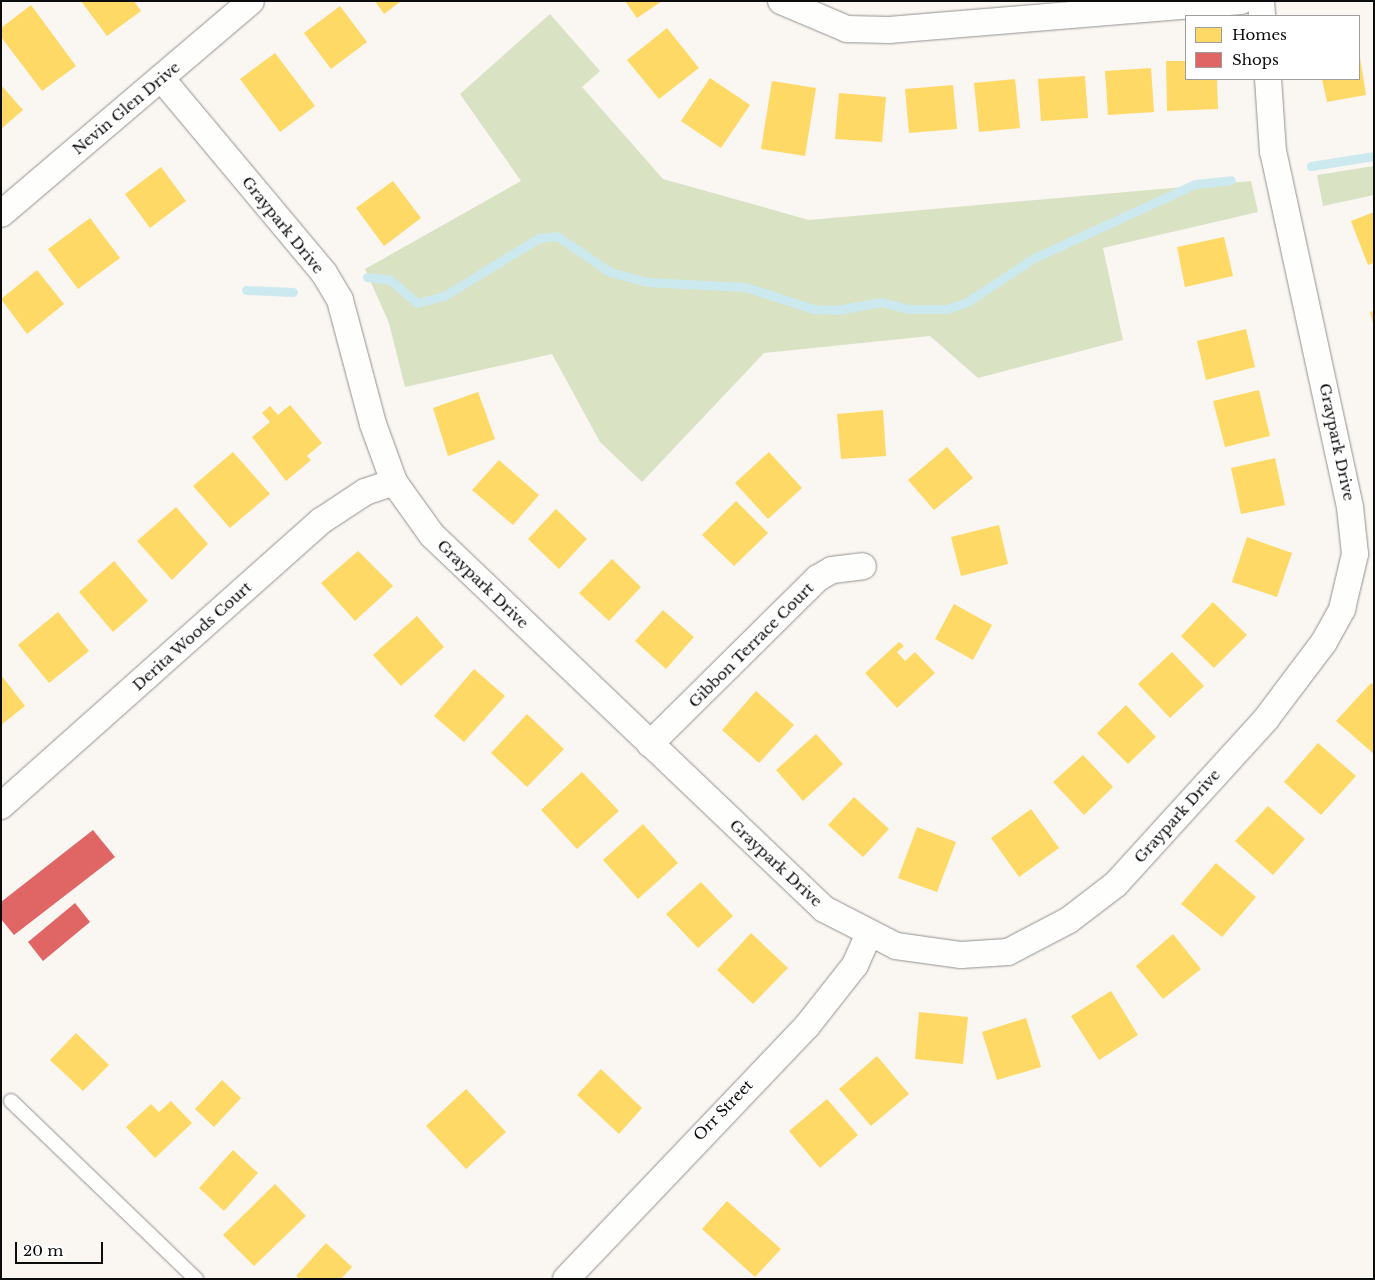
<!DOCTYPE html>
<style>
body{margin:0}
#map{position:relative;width:1375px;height:1280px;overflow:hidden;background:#faf6f2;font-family:"Libre Baskerville",serif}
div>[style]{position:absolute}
.forest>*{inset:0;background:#d9e2c3}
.homes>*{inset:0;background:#ffd966}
.shops>*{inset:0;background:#e06666}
.stream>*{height:9px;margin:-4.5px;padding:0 4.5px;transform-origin:4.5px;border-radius:4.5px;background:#cce9ef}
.roads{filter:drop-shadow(0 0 1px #939190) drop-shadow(0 0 1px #939190)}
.lane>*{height:14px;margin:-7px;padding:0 7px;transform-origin:7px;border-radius:7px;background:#fefefd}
.street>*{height:26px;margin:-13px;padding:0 13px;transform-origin:13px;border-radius:13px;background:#fefefd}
span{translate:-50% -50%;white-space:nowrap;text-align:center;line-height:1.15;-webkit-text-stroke:5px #fff;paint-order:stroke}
.street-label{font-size:15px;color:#0c0c0c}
.frame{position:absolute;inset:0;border:2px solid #0c0c0c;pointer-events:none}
.legend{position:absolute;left:1185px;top:15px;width:175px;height:65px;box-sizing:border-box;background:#fff;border:1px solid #9e9e9e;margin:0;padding:6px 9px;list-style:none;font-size:15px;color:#0c0c0c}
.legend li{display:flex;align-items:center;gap:10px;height:25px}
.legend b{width:25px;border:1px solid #9e9e9e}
.scale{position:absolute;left:15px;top:1242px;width:88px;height:22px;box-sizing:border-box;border:2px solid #0c0c0c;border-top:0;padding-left:6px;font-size:15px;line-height:18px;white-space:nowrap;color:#0c0c0c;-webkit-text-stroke:4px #fff;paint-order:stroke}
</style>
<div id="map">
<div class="forest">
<div style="clip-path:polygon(550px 14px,600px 71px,582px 87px,663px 179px,809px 220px,1251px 181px,1258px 212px,1103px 248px,1123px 340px,978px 378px,930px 336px,764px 353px,642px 482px,600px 442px,552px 354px,405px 387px,389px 323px,365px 269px,521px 181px,460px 94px)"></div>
<div style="clip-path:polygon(1374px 166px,1374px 195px,1323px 206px,1317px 175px)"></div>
</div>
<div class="homes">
<div style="clip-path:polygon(81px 1px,134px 1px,141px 11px,107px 36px)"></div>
<div style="clip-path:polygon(375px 1px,401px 1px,384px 14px)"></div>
<div style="clip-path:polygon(625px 1px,662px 1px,637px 18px)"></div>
<div style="clip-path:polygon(31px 5px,76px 66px,42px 91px,1px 37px,1px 28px)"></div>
<div style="clip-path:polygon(340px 6px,367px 42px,331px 69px,304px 33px)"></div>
<div style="clip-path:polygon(667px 28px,699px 68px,659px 99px,627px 60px)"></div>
<div style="clip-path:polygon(275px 53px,315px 106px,280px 132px,240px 79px)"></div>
<div style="clip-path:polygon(1360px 57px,1366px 95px,1327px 102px,1322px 79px,1359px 79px)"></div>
<div style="clip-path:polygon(1166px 61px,1186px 61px,1186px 79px,1217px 79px,1218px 109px,1167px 111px)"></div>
<div style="clip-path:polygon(1151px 68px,1154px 112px,1108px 115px,1105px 71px)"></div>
<div style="clip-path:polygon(1085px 76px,1088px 118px,1041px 121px,1038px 79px)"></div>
<div style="clip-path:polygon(710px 78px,750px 105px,721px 148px,681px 121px)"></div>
<div style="clip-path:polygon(1015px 79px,1020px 128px,979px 132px,974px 83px)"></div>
<div style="clip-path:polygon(772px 81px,816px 88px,805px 156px,761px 149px)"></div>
<div style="clip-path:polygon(1px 85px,23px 110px,1px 129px)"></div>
<div style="clip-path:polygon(953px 85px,957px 129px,909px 133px,905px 89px)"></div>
<div style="clip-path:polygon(839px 93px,886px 97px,882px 142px,835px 139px)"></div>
<div style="clip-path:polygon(161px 167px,186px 201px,150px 228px,125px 194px)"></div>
<div style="clip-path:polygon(393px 181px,421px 218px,384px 246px,356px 208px)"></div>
<div style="clip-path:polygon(1374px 212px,1374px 263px,1368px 265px,1351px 221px)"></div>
<div style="clip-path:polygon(90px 218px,120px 258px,78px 289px,48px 249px)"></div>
<div style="clip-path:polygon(1224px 237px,1233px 276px,1185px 287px,1177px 247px)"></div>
<div style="clip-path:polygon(37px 270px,64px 304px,27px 334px,1px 299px)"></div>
<div style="clip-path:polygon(1374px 311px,1374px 323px,1373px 323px,1370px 312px)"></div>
<div style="clip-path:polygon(1246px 329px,1255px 367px,1206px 380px,1197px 341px)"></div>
<div style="clip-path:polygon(1259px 390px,1270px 436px,1225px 447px,1213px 401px)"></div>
<div style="clip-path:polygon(478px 392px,495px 439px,448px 456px,433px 408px)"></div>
<div style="clip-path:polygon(290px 405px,322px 443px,307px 456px,311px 460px,286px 481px,252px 437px,270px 422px,262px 413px,270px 406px,278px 415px)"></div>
<div style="clip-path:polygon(883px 410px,886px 456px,841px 459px,837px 414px)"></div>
<div style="clip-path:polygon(947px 447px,973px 478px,934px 510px,908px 480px)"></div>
<div style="clip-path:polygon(233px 452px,270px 494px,230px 528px,193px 486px)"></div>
<div style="clip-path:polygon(769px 452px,802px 488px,768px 519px,735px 483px)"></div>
<div style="clip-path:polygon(1275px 458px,1285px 505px,1241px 514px,1231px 468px)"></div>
<div style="clip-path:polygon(499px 460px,539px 495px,513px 525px,472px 490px)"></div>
<div style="clip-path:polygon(736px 501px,768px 533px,734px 566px,702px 535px)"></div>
<div style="clip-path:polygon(176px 507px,208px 544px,172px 580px,137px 541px)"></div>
<div style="clip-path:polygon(556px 509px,587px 539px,559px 569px,528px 539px)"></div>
<div style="clip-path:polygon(999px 525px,1008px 564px,961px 576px,951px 537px)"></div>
<div style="clip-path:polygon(1247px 537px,1292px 553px,1277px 597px,1232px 582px)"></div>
<div style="clip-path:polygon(358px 551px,393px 586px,355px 621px,321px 583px)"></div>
<div style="clip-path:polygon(612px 559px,641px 587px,609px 621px,579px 593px)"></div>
<div style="clip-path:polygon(114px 561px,148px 601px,113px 632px,79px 592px)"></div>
<div style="clip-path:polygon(1213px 602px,1247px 635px,1214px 668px,1181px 636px)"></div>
<div style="clip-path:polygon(954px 604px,992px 625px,973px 660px,935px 639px)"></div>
<div style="clip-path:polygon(663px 610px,694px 637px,666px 669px,635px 641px)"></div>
<div style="clip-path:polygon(58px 612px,89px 651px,49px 683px,18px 645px)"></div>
<div style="clip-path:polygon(417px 616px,444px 647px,401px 686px,373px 655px)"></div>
<div style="clip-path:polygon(899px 642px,904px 646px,897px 652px,905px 661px,915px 652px,935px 673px,897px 708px,865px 673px)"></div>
<div style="clip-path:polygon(1172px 652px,1204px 686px,1170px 718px,1138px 684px)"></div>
<div style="clip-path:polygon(474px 669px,505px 696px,464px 742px,434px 716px)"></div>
<div style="clip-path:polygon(1px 675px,25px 706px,1px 725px)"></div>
<div style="clip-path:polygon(1371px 683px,1374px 686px,1374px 754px,1336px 721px)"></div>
<div style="clip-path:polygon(756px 691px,794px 725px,759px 763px,722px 730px)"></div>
<div style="clip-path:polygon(1126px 705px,1156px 737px,1128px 764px,1097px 733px)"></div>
<div style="clip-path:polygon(527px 714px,564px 749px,527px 787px,491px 753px)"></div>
<div style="clip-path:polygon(816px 734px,843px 764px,803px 801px,776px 770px)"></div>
<div style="clip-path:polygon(1318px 743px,1356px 776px,1321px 815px,1284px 782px)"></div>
<div style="clip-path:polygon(1083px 755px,1113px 787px,1084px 815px,1053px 782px)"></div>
<div style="clip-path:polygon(582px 772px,619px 811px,577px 849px,541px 810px)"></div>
<div style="clip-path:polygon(854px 797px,889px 829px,863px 857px,828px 825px)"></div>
<div style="clip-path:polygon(1268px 806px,1305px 839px,1273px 875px,1235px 841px)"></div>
<div style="clip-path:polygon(1031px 809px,1059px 848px,1019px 877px,991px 838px)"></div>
<div style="clip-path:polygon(643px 824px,678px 863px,638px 899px,603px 860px)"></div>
<div style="clip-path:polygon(917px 827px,956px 842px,937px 892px,898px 878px)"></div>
<div style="clip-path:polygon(1216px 863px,1256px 897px,1222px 937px,1181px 904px)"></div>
<div style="clip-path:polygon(701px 882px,733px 916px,698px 948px,666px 914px)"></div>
<div style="clip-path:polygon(751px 933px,788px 968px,753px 1004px,717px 970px)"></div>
<div style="clip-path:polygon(1173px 934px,1201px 969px,1163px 999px,1136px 966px)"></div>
<div style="clip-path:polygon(1111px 991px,1138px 1035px,1099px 1060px,1071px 1016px)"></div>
<div style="clip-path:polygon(919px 1012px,968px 1017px,963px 1064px,915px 1059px)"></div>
<div style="clip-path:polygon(1026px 1018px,1041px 1067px,997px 1080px,982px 1032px)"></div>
<div style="clip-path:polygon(76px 1033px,109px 1065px,83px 1091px,50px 1060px)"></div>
<div style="clip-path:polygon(877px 1056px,909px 1094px,871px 1126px,839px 1089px)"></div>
<div style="clip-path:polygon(601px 1069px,642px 1108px,619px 1134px,577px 1095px)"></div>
<div style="clip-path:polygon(222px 1080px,241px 1098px,214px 1127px,195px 1109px)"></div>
<div style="clip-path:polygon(466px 1089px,506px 1132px,466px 1169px,426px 1126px)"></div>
<div style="clip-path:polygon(827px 1099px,858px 1135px,820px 1168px,789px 1131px)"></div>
<div style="clip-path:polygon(171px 1101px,192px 1123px,155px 1158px,126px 1127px,151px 1104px,159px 1112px)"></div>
<div style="clip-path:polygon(233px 1150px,258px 1173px,224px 1211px,199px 1188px)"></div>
<div style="clip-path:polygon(275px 1184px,306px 1216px,254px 1266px,223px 1235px)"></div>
<div style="clip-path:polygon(727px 1201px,781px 1249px,755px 1277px,702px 1229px)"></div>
<div style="clip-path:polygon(326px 1243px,352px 1267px,341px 1279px,299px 1279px,296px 1276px)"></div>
</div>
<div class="shops">
<div style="clip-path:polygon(93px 830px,115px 857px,14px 935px,1px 919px,1px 902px)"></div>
<div style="clip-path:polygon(75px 903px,90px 922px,43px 961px,28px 942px)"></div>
</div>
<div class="stream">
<div style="left:1311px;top:166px;width:64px;rotate:-9deg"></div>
<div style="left:367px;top:277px;width:23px;rotate:7deg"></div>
<div style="left:390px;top:280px;width:35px;rotate:40deg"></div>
<div style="left:417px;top:303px;width:28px;rotate:-15deg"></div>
<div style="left:444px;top:296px;width:111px;rotate:-31.4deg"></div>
<div style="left:539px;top:238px;width:18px;rotate:-6deg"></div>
<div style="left:557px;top:236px;width:64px;rotate:34.2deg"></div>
<div style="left:610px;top:272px;width:38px;rotate:15deg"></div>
<div style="left:647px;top:282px;width:98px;rotate:2.9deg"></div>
<div style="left:745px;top:287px;width:71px;rotate:17.9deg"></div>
<div style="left:813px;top:309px;width:24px;rotate:2deg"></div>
<div style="left:837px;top:310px;width:45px;rotate:-10.3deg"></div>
<div style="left:881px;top:302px;width:29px;rotate:14deg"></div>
<div style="left:909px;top:309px;width:37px"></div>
<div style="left:946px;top:309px;width:22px;rotate:-18deg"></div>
<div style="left:967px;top:302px;width:80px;rotate:-33.3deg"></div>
<div style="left:1034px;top:258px;width:177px;rotate:-24.7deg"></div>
<div style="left:1195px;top:184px;width:36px;rotate:-6deg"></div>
<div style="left:246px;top:290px;width:47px;rotate:2.4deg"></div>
</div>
<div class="roads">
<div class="lane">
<div style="left:11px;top:1101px;width:257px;rotate:43.9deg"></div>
</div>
<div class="street">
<div style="left:781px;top:1px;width:72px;rotate:23deg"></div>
<div style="left:847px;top:29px;width:42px;rotate:1.4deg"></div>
<div style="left:889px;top:30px;width:353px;rotate:-4.7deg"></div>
<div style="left:1261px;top:1px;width:15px;rotate:86deg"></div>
<div style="left:161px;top:78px;width:254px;rotate:50.1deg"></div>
<div style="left:324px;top:273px;width:31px;rotate:59deg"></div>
<div style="left:340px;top:300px;width:128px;rotate:75.1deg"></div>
<div style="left:373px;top:424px;width:62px;rotate:70.1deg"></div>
<div style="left:394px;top:482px;width:65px;rotate:54.4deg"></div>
<div style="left:432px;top:535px;width:542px;rotate:43.65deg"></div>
<div style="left:824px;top:909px;width:81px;rotate:27.2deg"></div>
<div style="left:896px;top:946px;width:66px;rotate:7.9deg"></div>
<div style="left:961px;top:955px;width:47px;rotate:-3.7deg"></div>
<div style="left:1008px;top:952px;width:69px;rotate:-27.7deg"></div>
<div style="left:1069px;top:920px;width:59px;rotate:-37.5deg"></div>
<div style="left:1116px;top:884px;width:223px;rotate:-47.7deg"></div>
<div style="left:1266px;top:719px;width:96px;rotate:-53deg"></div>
<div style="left:1324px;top:642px;width:38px;rotate:-61deg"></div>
<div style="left:1342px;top:609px;width:57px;rotate:-76.7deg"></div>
<div style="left:1355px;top:554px;width:47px;rotate:-96.1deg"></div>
<div style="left:1350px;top:507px;width:363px;rotate:-102.2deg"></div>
<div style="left:1273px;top:152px;width:73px;rotate:-93.9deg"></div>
<div style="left:1px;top:214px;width:328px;rotate:-40.4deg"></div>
<div style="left:650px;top:744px;width:236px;rotate:-44.7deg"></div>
<div style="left:818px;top:578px;width:16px;rotate:-30deg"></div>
<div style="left:832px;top:570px;width:31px;rotate:-7deg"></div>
<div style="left:1px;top:806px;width:429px;rotate:-41.7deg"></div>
<div style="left:321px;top:521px;width:53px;rotate:-33.4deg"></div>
<div style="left:365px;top:492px;width:31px;rotate:-19deg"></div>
<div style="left:566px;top:1279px;width:349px;rotate:-46.4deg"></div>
<div style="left:807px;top:1026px;width:78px;rotate:-51.8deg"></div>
<div style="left:855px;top:965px;width:34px;rotate:-66deg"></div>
</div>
</div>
<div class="street-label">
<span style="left:126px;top:108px;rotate:-40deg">Nevin Glen Drive</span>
<span style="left:283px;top:225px;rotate:51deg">Graypark Drive</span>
<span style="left:1337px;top:442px;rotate:78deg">Graypark Drive</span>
<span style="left:483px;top:584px;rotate:44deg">Graypark Drive</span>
<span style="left:192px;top:636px;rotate:-42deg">Derita Woods Court</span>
<span style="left:751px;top:645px;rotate:-45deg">Gibbon Terrace Court</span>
<span style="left:1177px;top:816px;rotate:-48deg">Graypark Drive</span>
<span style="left:776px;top:863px;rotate:43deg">Graypark Drive</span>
<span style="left:723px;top:1110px;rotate:-46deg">Orr Street</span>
</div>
<div class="frame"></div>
<ul class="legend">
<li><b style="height:14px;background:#ffd966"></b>Homes</li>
<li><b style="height:14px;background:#e06666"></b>Shops</li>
</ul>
<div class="scale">20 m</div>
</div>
